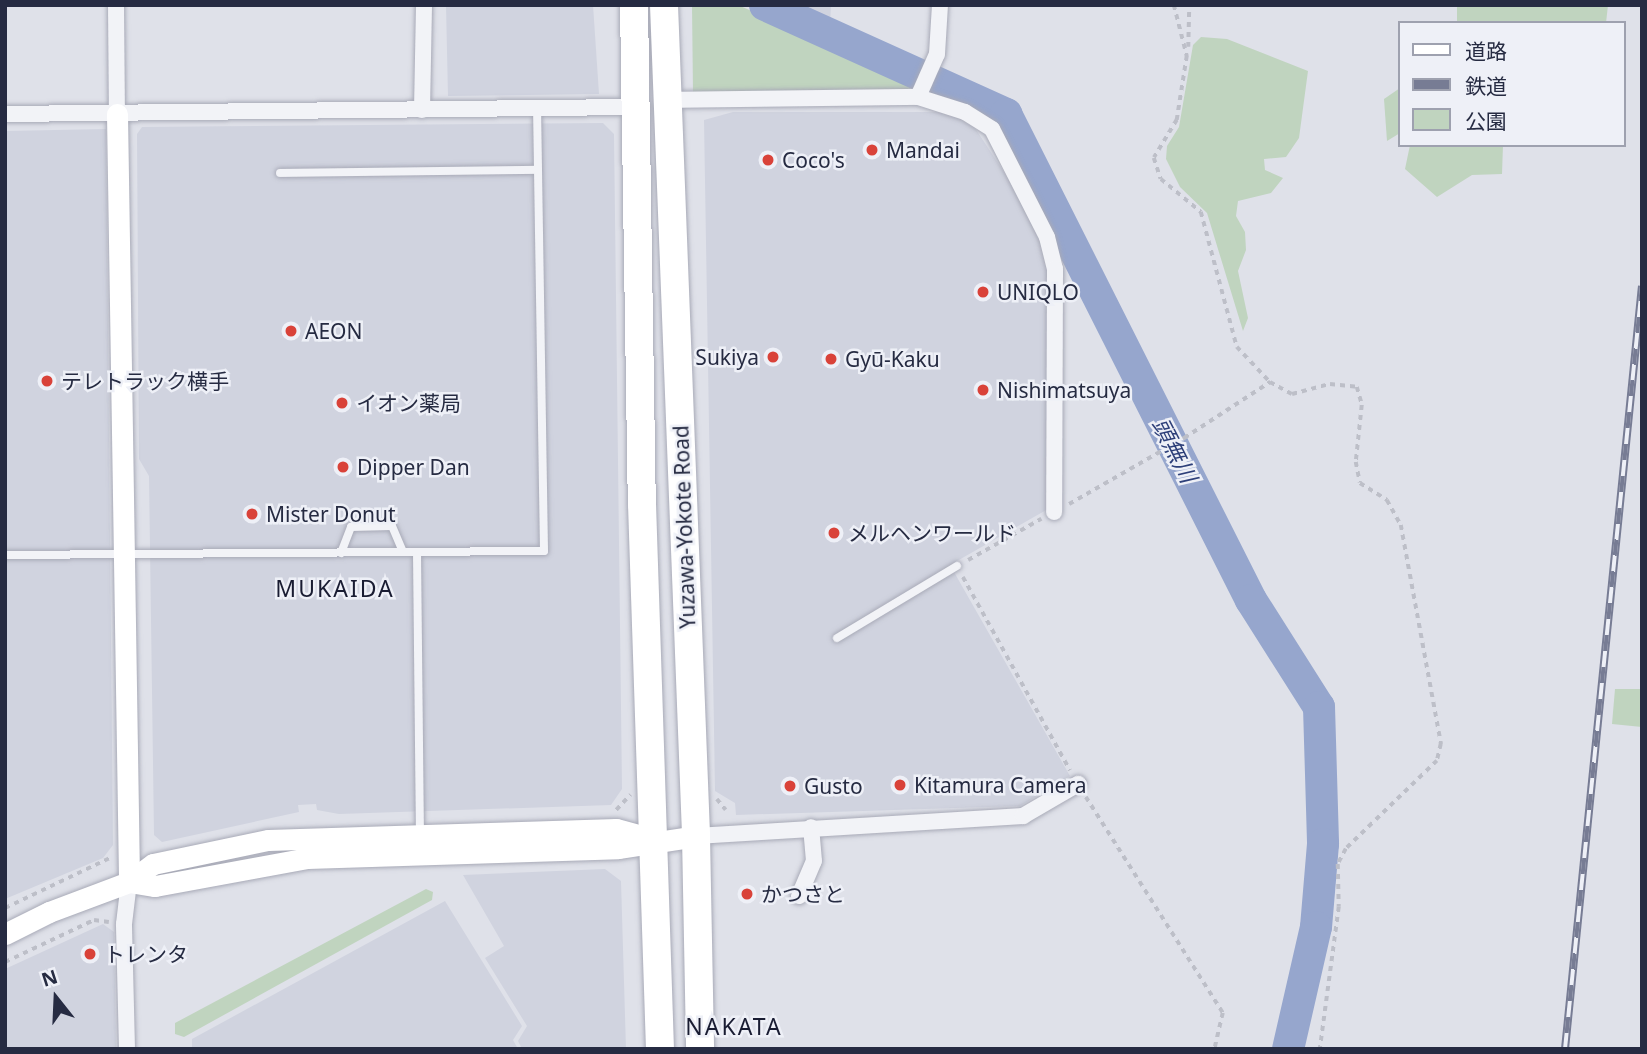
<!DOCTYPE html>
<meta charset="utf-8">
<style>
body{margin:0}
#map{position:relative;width:1647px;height:1054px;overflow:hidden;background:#dfe1e9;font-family:"Noto Sans","Noto Sans JP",sans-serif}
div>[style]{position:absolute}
.built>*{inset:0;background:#d0d3df}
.green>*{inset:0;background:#c0d4bf}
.river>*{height:32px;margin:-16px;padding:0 16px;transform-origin:16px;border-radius:16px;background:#96a6cd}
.path>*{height:3.5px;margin-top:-1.75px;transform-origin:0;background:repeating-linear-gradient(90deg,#bdbfc8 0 5px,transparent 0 10px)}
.roads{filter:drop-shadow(0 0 2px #a8aab7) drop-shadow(0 0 2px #a8aab7)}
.lane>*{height:8px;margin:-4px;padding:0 4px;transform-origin:4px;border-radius:4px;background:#f2f3f7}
.street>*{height:16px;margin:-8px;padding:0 8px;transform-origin:8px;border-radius:8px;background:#f2f3f7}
.secondary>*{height:21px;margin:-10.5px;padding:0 10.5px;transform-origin:10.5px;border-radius:10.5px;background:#fff}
.highway>*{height:28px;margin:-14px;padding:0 14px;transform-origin:14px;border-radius:14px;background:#fff}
.rail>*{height:8px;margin-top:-4px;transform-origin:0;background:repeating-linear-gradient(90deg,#eef0f7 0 16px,#777c94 0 32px);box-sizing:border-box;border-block:2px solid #777c94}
.dots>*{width:19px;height:19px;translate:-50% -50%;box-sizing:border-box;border:4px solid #eef0f7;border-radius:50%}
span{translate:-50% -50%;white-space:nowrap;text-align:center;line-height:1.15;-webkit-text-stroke:5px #eef0f7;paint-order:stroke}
.poi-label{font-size:21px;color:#262b42}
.left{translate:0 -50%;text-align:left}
.right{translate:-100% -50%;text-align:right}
.street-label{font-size:21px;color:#262b42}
.water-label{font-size:23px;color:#2d3f79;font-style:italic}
.neighbourhood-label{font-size:23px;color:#191c32;letter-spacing:2px}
.frame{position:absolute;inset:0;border:7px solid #262b42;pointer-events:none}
.legend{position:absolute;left:1398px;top:21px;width:228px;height:126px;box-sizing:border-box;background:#eef0f7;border:2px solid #9ea1af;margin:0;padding:9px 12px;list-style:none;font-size:21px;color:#262b42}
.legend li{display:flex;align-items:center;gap:14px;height:35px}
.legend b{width:35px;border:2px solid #9ea1af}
.north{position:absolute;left:21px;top:963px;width:70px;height:70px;-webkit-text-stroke:5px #eef0f7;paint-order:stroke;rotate:342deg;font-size:19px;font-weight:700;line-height:28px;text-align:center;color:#262b42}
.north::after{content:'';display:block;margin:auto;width:24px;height:32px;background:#262b42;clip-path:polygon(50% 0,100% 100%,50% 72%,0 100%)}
</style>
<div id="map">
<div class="built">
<div style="clip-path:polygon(446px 5px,593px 5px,599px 94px,448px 96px)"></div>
<div style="clip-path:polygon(788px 5px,831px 5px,830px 24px)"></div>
<div style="clip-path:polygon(733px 112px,948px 112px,975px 128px,1011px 183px,1047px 253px,1048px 509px,950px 565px,1070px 776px,1020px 806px,736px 815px,735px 803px,715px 791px,704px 120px)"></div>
<div style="clip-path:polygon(603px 123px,614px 134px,622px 789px,611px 805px,339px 814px,317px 810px,316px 804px,298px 805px,299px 812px,162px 842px,154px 835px,149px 476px,139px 459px,137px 134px,142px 127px)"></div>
<div style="clip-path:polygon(106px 129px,113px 845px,103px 858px,5px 899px,5px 131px)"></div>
<div style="clip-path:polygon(605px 869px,621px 881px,626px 1049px,522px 1049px,518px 1041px,527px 1026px,485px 958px,504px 946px,463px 875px)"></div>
<div style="clip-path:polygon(445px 901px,522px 1026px,513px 1040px,518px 1049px,192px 1049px,192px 1039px)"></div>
<div style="clip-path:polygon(103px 924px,114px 932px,116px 1049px,5px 1049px,5px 969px)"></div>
</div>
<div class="green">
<div style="clip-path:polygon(692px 5px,738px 5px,911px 81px,910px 90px,693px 93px)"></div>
<div style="clip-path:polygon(1457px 5px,1608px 5px,1606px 23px,1457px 23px)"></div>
<div style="clip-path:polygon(1201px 37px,1227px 39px,1308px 71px,1299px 138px,1286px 157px,1264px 159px,1265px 170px,1283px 178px,1271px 193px,1238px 201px,1236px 216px,1245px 232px,1246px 250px,1238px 271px,1248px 318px,1243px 331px,1207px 213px,1180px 187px,1166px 159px,1167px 146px,1179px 127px,1193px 45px)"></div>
<div style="clip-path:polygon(1400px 88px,1400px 133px,1387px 141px,1384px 99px)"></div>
<div style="clip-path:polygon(1410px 145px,1503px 145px,1502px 174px,1472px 175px,1437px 197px,1405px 169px)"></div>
<div style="clip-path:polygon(1615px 689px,1642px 689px,1642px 727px,1612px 724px)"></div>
<div style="clip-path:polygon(426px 889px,433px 892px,432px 900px,184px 1037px,175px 1034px,175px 1023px)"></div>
</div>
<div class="river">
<div style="left:765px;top:5px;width:265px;rotate:24.3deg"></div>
<div style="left:1006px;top:114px;width:544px;rotate:63.25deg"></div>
<div style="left:1251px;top:600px;width:127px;rotate:57.6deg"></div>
<div style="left:1319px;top:707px;width:137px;rotate:88.3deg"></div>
<div style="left:1323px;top:844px;width:83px;rotate:94.8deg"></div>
<div style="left:1316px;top:927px;width:125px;rotate:102.9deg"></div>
</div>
<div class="path">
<div style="left:1174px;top:5px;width:53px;rotate:75.7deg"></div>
<div style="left:1187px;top:56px;width:65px;rotate:98.9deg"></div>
<div style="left:1177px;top:120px;width:44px;rotate:121.2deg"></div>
<div style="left:1154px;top:158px;width:22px;rotate:72deg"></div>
<div style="left:1161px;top:179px;width:52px;rotate:39.5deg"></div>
<div style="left:1201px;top:212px;width:140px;rotate:75.1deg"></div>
<div style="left:1237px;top:347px;width:48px;rotate:46.7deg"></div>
<div style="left:1270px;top:382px;width:25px;rotate:29deg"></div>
<div style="left:1292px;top:394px;width:39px;rotate:-15deg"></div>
<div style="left:1330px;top:384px;width:27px;rotate:6deg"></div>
<div style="left:1357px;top:387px;width:19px;rotate:74deg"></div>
<div style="left:1362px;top:405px;width:57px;rotate:96deg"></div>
<div style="left:1356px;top:462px;width:21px;rotate:79deg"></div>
<div style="left:1360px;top:483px;width:32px;rotate:32deg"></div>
<div style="left:1387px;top:500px;width:29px;rotate:61deg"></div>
<div style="left:1401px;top:525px;width:223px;rotate:79.6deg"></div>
<div style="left:1441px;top:744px;width:17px;rotate:103deg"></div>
<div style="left:1437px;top:761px;width:127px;rotate:136deg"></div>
<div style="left:1346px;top:849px;width:17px;rotate:118deg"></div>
<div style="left:1338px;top:864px;width:43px;rotate:88.7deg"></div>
<div style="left:1339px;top:907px;width:143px;rotate:97.6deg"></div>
<div style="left:1188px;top:47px;width:42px;rotate:-88.6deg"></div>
<div style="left:1069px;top:504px;width:133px;rotate:-29.9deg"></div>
<div style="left:1184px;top:438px;width:103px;rotate:-33.1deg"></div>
<div style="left:968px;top:560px;width:84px;rotate:-29.3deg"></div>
<div style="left:963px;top:577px;width:221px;rotate:61deg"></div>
<div style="left:1086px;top:797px;width:256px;rotate:57.6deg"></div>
<div style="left:1223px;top:1013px;width:37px;rotate:103deg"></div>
<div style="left:717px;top:799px;width:14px;rotate:51deg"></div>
<div style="left:616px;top:810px;width:21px;rotate:-47deg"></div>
<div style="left:5px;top:908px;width:116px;rotate:-25.5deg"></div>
<div style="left:5px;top:962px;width:98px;rotate:-25.3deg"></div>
<div style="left:94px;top:920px;width:15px;rotate:8deg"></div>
</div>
<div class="roads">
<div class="lane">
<div style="left:280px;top:173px;width:258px;rotate:-0.7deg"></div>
<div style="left:417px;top:552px;width:281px;rotate:89.4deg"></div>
<div style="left:341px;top:553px;width:28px;rotate:-69deg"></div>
<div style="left:351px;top:527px;width:41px;rotate:-1.4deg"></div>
<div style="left:392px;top:526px;width:28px;rotate:67deg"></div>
<div style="left:5px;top:555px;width:539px;rotate:-0.43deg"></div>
<div style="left:544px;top:551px;width:442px;rotate:-90.9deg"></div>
<div style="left:837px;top:638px;width:140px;rotate:-31deg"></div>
</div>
<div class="street">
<div style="left:116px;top:5px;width:109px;rotate:89.5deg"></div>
<div style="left:918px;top:97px;width:49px;rotate:17.7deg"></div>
<div style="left:965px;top:112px;width:32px;rotate:32deg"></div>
<div style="left:992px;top:129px;width:121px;rotate:63deg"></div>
<div style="left:1047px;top:237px;width:33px;rotate:76deg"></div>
<div style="left:1055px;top:269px;width:243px;rotate:90.2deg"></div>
<div style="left:667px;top:100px;width:251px;rotate:-0.7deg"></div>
<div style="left:918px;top:97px;width:47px;rotate:-66.2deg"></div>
<div style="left:937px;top:54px;width:49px;rotate:-86.5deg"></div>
<div style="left:422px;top:110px;width:105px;rotate:-88.9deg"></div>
<div style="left:5px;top:114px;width:631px;rotate:-0.64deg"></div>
<div style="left:696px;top:836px;width:328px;rotate:-3.5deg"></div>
<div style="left:1023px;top:816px;width:64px;rotate:-30.2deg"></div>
<div style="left:799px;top:896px;width:38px;rotate:-67deg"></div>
<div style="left:814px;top:861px;width:34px;rotate:-95deg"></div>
<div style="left:127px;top:1049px;width:125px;rotate:-91.4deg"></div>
<div style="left:124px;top:924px;width:42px;rotate:-83.2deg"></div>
</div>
<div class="secondary">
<div style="left:117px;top:114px;width:768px;rotate:89.1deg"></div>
<div style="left:129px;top:882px;width:26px;rotate:9deg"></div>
<div style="left:155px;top:886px;width:155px;rotate:-10.4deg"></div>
<div style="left:307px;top:858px;width:311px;rotate:-1.8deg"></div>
<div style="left:618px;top:848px;width:79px;rotate:-8.7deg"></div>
<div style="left:5px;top:934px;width:49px;rotate:-26.6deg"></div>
<div style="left:49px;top:912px;width:85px;rotate:-20.6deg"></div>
<div style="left:129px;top:882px;width:30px;rotate:-37deg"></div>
<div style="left:153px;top:864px;width:117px;rotate:-11.8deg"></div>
<div style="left:268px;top:840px;width:348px;rotate:-1.8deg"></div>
<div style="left:616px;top:829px;width:38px;rotate:15deg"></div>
</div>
<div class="highway">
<div style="left:634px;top:5px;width:499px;rotate:89.1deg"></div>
<div style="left:642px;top:504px;width:545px;rotate:88.11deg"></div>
<div style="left:664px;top:5px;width:832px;rotate:87.79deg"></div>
<div style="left:696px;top:836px;width:213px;rotate:88.9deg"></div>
</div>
</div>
<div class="rail">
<div style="left:1565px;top:1049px;width:767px;rotate:-84.24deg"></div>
</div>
<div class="dots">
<div style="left:872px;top:150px;background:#d94239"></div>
<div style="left:768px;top:160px;background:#d94239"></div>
<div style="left:983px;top:292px;background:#d94239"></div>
<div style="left:291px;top:331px;background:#d94239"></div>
<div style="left:773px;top:357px;background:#d94239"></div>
<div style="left:831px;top:359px;background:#d94239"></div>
<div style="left:47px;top:381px;background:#d94239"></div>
<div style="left:983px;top:390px;background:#d94239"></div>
<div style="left:342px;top:403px;background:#d94239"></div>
<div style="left:343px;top:467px;background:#d94239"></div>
<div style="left:252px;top:514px;background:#d94239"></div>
<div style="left:834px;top:533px;background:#d94239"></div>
<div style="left:900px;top:785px;background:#d94239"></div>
<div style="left:790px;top:786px;background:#d94239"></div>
<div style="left:747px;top:894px;background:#d94239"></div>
<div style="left:90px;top:954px;background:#d94239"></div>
</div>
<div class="poi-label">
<span class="left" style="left:886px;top:150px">Mandai</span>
<span class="left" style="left:782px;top:160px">Coco's</span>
<span class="left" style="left:997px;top:292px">UNIQLO</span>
<span class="left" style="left:305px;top:331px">AEON</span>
<span class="right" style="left:759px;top:357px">Sukiya</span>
<span class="left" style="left:845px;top:359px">Gyū-Kaku</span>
<span class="left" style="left:61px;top:381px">テレトラック横手</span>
<span class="left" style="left:997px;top:390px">Nishimatsuya</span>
<span class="left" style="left:356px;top:403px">イオン薬局</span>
<span class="left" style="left:357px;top:467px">Dipper Dan</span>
<span class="left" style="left:266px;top:514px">Mister Donut</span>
<span class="left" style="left:848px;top:533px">メルヘンワールド</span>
<span class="left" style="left:914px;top:785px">Kitamura Camera</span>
<span class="left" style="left:804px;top:786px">Gusto</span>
<span class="left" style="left:761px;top:894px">かつさと</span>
<span class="left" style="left:104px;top:954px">トレンタ</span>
</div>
<div class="street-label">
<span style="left:684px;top:527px;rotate:-92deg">Yuzawa-Yokote Road</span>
</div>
<div class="water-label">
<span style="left:1175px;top:450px;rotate:63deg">頭無川</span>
</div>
<div class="neighbourhood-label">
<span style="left:335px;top:588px">MUKAIDA</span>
<span style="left:734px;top:1026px">NAKATA</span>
</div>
<div class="frame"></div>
<ul class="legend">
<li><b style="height:9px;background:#fff"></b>道路</li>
<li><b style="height:9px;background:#777c94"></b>鉄道</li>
<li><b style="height:19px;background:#c0d4bf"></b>公園</li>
</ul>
<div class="north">N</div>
</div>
